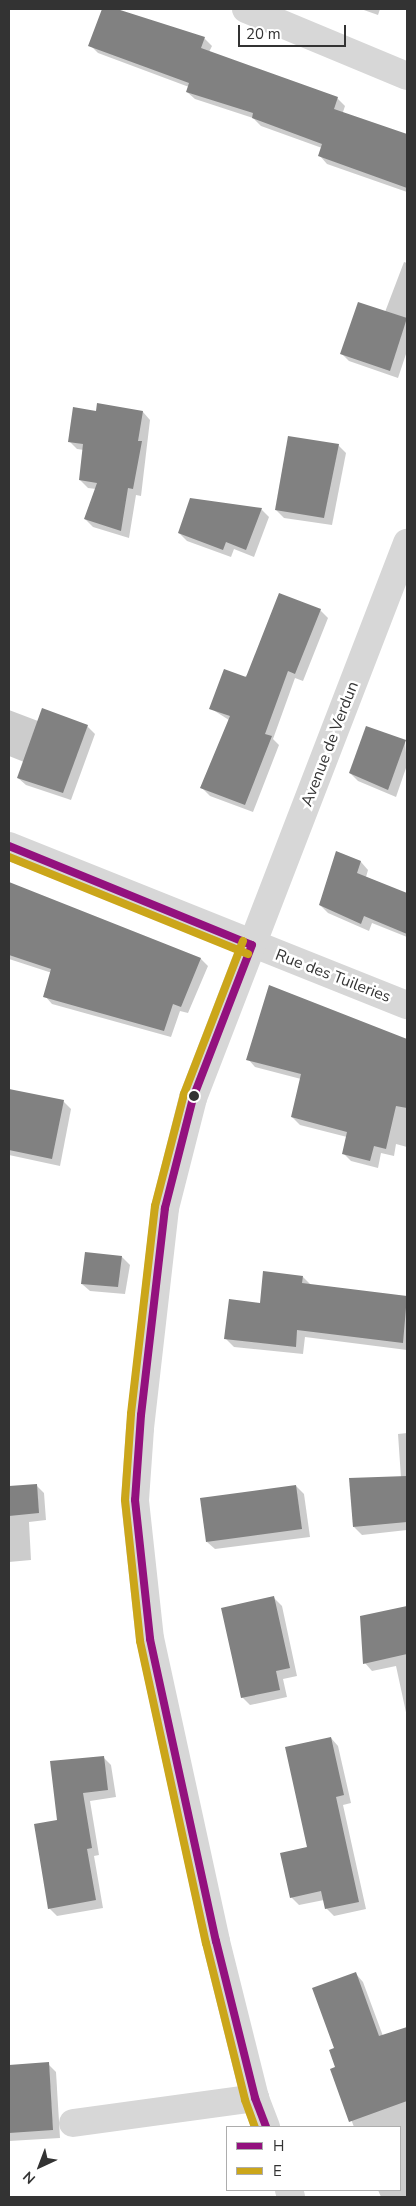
<!DOCTYPE html>
<style>
body{margin:0}
#map{position:relative;width:416px;height:2206px;overflow:hidden;background:#fff;font-family:"Nunito Sans",sans-serif}
div>[style]{position:absolute}
.shadow>*{inset:0;background:#0003}
.building>*{inset:0;background:#818181}
.minor>*{height:28px;margin:-14px;padding:0 14px;transform-origin:14px;border-radius:14px;background:#d7d7d7}
.bus-1>*{height:8px;margin:-4px;padding:0 4px;transform-origin:4px;border-radius:4px;background:#93117e}
.bus-2>*{height:8px;margin:-4px;padding:0 4px;transform-origin:4px;border-radius:4px;background:#cba61a}
.dots>*{width:14px;height:14px;translate:-50% -50%;box-sizing:border-box;border:2px solid #fff;border-radius:50%}
span{translate:-50% -50%;white-space:nowrap;text-align:center;line-height:1.15;-webkit-text-stroke:5px #fff;paint-order:stroke}
.street-label{font-size:16px;color:#333}
.frame{position:absolute;inset:0;border:10px solid #333;pointer-events:none}
.legend{position:absolute;left:226px;top:2126px;width:175px;height:65px;box-sizing:border-box;background:#fff;border:1px solid #adadad;margin:0;padding:6px 9px;list-style:none;font-size:15px;color:#333}
.legend li{display:flex;align-items:center;gap:10px;height:25px}
.legend b{width:25px;border:1px solid #adadad}
.north{position:absolute;left:15px;top:2141px;width:50px;height:50px;-webkit-text-stroke:4px #fff;paint-order:stroke;rotate:223deg;font-size:14px;font-weight:700;line-height:20px;text-align:center;color:#333}
.north::after{content:'';display:block;margin:auto;width:18px;height:22px;background:#333;clip-path:polygon(50% 0,100% 100%,50% 72%,0 100%)}
.scale{position:absolute;left:238px;top:25px;width:108px;height:22px;box-sizing:border-box;border:2px solid #333;border-top:0;padding-left:6px;font-size:15px;line-height:18px;white-space:nowrap;color:#333;-webkit-text-stroke:4px #fff;paint-order:stroke}
</style>
<div id="map">
<div class="shadow">
<div style="clip-path:polygon(103px 9px,113px 9px,204px 38px,212px 46px,209px 52px,337px 98px,345px 106px,342px 115px,407px 137px,407px 192px,327px 164px,320px 156px,322px 148px,261px 126px,253px 118px,195px 99px,187px 92px,189px 87px,98px 53px,90px 45px)"></div>
<div style="clip-path:polygon(361px 9px,380px 9px,378px 15px)"></div>
<div style="clip-path:polygon(404px 262px,407px 263px,407px 351px,398px 378px,349px 361px,342px 354px,385px 312px)"></div>
<div style="clip-path:polygon(97px 412px,143px 412px,150px 420px,141px 496px,136px 495px,129px 538px,93px 527px,85px 519px,96px 489px,88px 488px,80px 480px,84px 450px,77px 449px,69px 441px)"></div>
<div style="clip-path:polygon(338px 445px,346px 453px,332px 525px,284px 518px,276px 510px)"></div>
<div style="clip-path:polygon(261px 509px,269px 517px,254px 557px,234px 549px,231px 557px,187px 541px,179px 533px)"></div>
<div style="clip-path:polygon(320px 610px,328px 618px,303px 681px,295px 678px,273px 739px,279px 745px,253px 812px,210px 796px,202px 788px,229px 720px,210px 708px)"></div>
<div style="clip-path:polygon(9px 710px,38px 721px,87px 726px,95px 734px,71px 800px,26px 785px,18px 778px,24px 762px,9px 756px)"></div>
<div style="clip-path:polygon(405px 741px,407px 765px,396px 797px,358px 781px,350px 773px)"></div>
<div style="clip-path:polygon(336px 853px,361px 862px,368px 870px,366px 877px,407px 894px,407px 937px,372px 923px,369px 931px,328px 913px,320px 905px)"></div>
<div style="clip-path:polygon(9px 884px,201px 959px,208px 966px,188px 1013px,180px 1011px,171px 1037px,52px 1004px,45px 996px,52px 973px,9px 959px)"></div>
<div style="clip-path:polygon(270px 986px,407px 1040px,407px 1147px,396px 1144px,394px 1156px,381px 1153px,378px 1168px,351px 1161px,343px 1153px,347px 1137px,300px 1125px,292px 1117px,301px 1079px,255px 1067px,248px 1059px)"></div>
<div style="clip-path:polygon(9px 1090px,63px 1101px,71px 1109px,60px 1166px,9px 1155px)"></div>
<div style="clip-path:polygon(122px 1257px,130px 1265px,125px 1294px,90px 1291px,82px 1284px)"></div>
<div style="clip-path:polygon(303px 1277px,311px 1285px,407px 1297px,407px 1350px,305px 1337px,303px 1354px,234px 1347px,226px 1339px,261px 1304px)"></div>
<div style="clip-path:polygon(407px 1433px,407px 1530px,362px 1535px,354px 1527px,401px 1478px,398px 1434px)"></div>
<div style="clip-path:polygon(37px 1486px,44px 1493px,46px 1520px,29px 1522px,31px 1560px,9px 1562px,9px 1488px)"></div>
<div style="clip-path:polygon(296px 1486px,304px 1494px,310px 1537px,215px 1549px,207px 1542px)"></div>
<div style="clip-path:polygon(274px 1598px,282px 1606px,297px 1676px,283px 1679px,287px 1697px,250px 1705px,242px 1697px)"></div>
<div style="clip-path:polygon(407px 1607px,407px 1717px,396px 1666px,372px 1671px,365px 1663px,361px 1617px)"></div>
<div style="clip-path:polygon(331px 1738px,338px 1746px,351px 1803px,343px 1805px,366px 1909px,334px 1916px,326px 1908px,324px 1900px,299px 1905px,291px 1897px,308px 1848px)"></div>
<div style="clip-path:polygon(103px 1757px,111px 1765px,116px 1797px,90px 1801px,99px 1855px,94px 1856px,103px 1908px,57px 1916px,49px 1908px,59px 1821px)"></div>
<div style="clip-path:polygon(356px 1974px,363px 1982px,383px 2036px,404px 2040px,407px 2048px,407px 2197px,381px 2197px,378px 2190px,400px 2190px,400px 2127px,354px 2127px,332px 2070px,337px 2068px)"></div>
<div style="clip-path:polygon(48px 2064px,56px 2072px,60px 2138px,9px 2141px,9px 2067px)"></div>
</div>
<div class="building">
<div style="clip-path:polygon(102px 9px,117px 9px,205px 37px,201px 48px,338px 97px,334px 109px,407px 134px,407px 188px,318px 156px,322px 144px,252px 118px,253px 113px,186px 92px,189px 83px,88px 46px)"></div>
<div style="clip-path:polygon(358px 302px,407px 318px,390px 371px,340px 354px)"></div>
<div style="clip-path:polygon(97px 403px,143px 411px,138px 441px,142px 441px,133px 489px,128px 488px,121px 531px,84px 519px,97px 483px,79px 480px,83px 444px,68px 442px,73px 407px,96px 411px)"></div>
<div style="clip-path:polygon(288px 436px,339px 444px,324px 518px,275px 510px)"></div>
<div style="clip-path:polygon(190px 498px,262px 508px,246px 550px,226px 542px,223px 550px,178px 533px)"></div>
<div style="clip-path:polygon(279px 593px,321px 609px,295px 674px,288px 671px,265px 734px,272px 736px,245px 805px,200px 788px,230px 716px,209px 709px,224px 669px,246px 677px)"></div>
<div style="clip-path:polygon(42px 708px,88px 725px,63px 793px,17px 778px)"></div>
<div style="clip-path:polygon(366px 726px,406px 740px,388px 790px,349px 773px)"></div>
<div style="clip-path:polygon(336px 851px,361px 861px,357px 873px,407px 893px,407px 934px,364px 916px,361px 924px,319px 905px)"></div>
<div style="clip-path:polygon(9px 882px,201px 958px,181px 1007px,173px 1004px,164px 1031px,43px 997px,51px 969px,9px 955px)"></div>
<div style="clip-path:polygon(269px 985px,407px 1039px,407px 1108px,396px 1106px,386px 1149px,374px 1146px,370px 1161px,342px 1154px,347px 1132px,291px 1117px,301px 1074px,246px 1060px)"></div>
<div style="clip-path:polygon(9px 1089px,64px 1100px,52px 1159px,9px 1150px)"></div>
<div style="clip-path:polygon(85px 1252px,122px 1256px,118px 1287px,81px 1284px)"></div>
<div style="clip-path:polygon(263px 1271px,303px 1276px,302px 1283px,407px 1296px,403px 1343px,297px 1330px,296px 1347px,224px 1339px,229px 1299px,260px 1303px)"></div>
<div style="clip-path:polygon(407px 1476px,407px 1522px,353px 1527px,349px 1478px)"></div>
<div style="clip-path:polygon(37px 1484px,39px 1513px,9px 1516px,9px 1486px)"></div>
<div style="clip-path:polygon(296px 1485px,302px 1529px,206px 1542px,200px 1498px)"></div>
<div style="clip-path:polygon(274px 1596px,290px 1668px,276px 1671px,280px 1690px,241px 1698px,221px 1608px)"></div>
<div style="clip-path:polygon(407px 1606px,407px 1654px,363px 1664px,360px 1616px)"></div>
<div style="clip-path:polygon(331px 1737px,344px 1795px,336px 1797px,359px 1902px,325px 1909px,321px 1891px,290px 1898px,280px 1853px,307px 1847px,285px 1747px)"></div>
<div style="clip-path:polygon(104px 1756px,108px 1790px,83px 1793px,92px 1848px,87px 1849px,96px 1900px,48px 1909px,34px 1824px,57px 1820px,50px 1761px)"></div>
<div style="clip-path:polygon(356px 1972px,379px 2036px,407px 2027px,407px 2101px,349px 2122px,330px 2069px,335px 2067px,329px 2050px,334px 2048px,312px 1988px)"></div>
<div style="clip-path:polygon(49px 2062px,53px 2130px,9px 2133px,9px 2065px)"></div>
</div>
<div class="minor">
<div style="left:246px;top:9px;width:174px;rotate:22.6deg"></div>
<div style="left:9px;top:846px;width:429px;rotate:21.8deg"></div>
<div style="left:73px;top:2123px;width:184px;rotate:-7.8deg"></div>
<div style="left:266px;top:2127px;width:31px;rotate:-111deg"></div>
<div style="left:255px;top:2098px;width:162px;rotate:-104deg"></div>
<div style="left:216px;top:1941px;width:309px;rotate:-102.3deg"></div>
<div style="left:150px;top:1639px;width:140px;rotate:-96.2deg"></div>
<div style="left:135px;top:1500px;width:72px;rotate:-86deg"></div>
<div style="left:140px;top:1428px;width:221px;rotate:-83.5deg"></div>
<div style="left:165px;top:1208px;width:114px;rotate:-75.7deg"></div>
<div style="left:193px;top:1098px;width:595px;rotate:-68.91deg"></div>
<div style="left:289px;top:2190px;width:7px;rotate:74deg"></div>
</div>
<div class="bus-1">
<div style="left:9px;top:846px;width:262px;rotate:22.2deg"></div>
<div style="left:252px;top:945px;width:164px;rotate:111.1deg"></div>
<div style="left:193px;top:1098px;width:114px;rotate:104.3deg"></div>
<div style="left:165px;top:1208px;width:208px;rotate:96.6deg"></div>
<div style="left:141px;top:1415px;width:85px;rotate:94deg"></div>
<div style="left:135px;top:1500px;width:140px;rotate:83.8deg"></div>
<div style="left:150px;top:1639px;width:309px;rotate:77.7deg"></div>
<div style="left:216px;top:1941px;width:162px;rotate:76deg"></div>
<div style="left:255px;top:2098px;width:31px;rotate:69deg"></div>
</div>
<div class="bus-2">
<div style="left:9px;top:857px;width:258px;rotate:22.1deg"></div>
<div style="left:243px;top:941px;width:164px;rotate:111.1deg"></div>
<div style="left:184px;top:1094px;width:116px;rotate:104.5deg"></div>
<div style="left:155px;top:1206px;width:209px;rotate:96.6deg"></div>
<div style="left:131px;top:1414px;width:86px;rotate:94deg"></div>
<div style="left:125px;top:1500px;width:142px;rotate:83.9deg"></div>
<div style="left:140px;top:1641px;width:309px;rotate:77.7deg"></div>
<div style="left:206px;top:1943px;width:162px;rotate:76deg"></div>
<div style="left:245px;top:2100px;width:29px;rotate:70deg"></div>
</div>
<div class="dots">
<div style="left:194px;top:1096px;background:#333"></div>
</div>
<div class="street-label">
<span style="left:330px;top:744px;rotate:-69deg">Avenue de Verdun</span>
<span style="left:333px;top:976px;rotate:21deg">Rue des Tuileries</span>
</div>
<div class="frame"></div>
<ul class="legend">
<li><b style="height:6px;background:#93117e"></b>H</li>
<li><b style="height:6px;background:#cba61a"></b>E</li>
</ul>
<div class="north">N</div>
<div class="scale">20 m</div>
</div>
